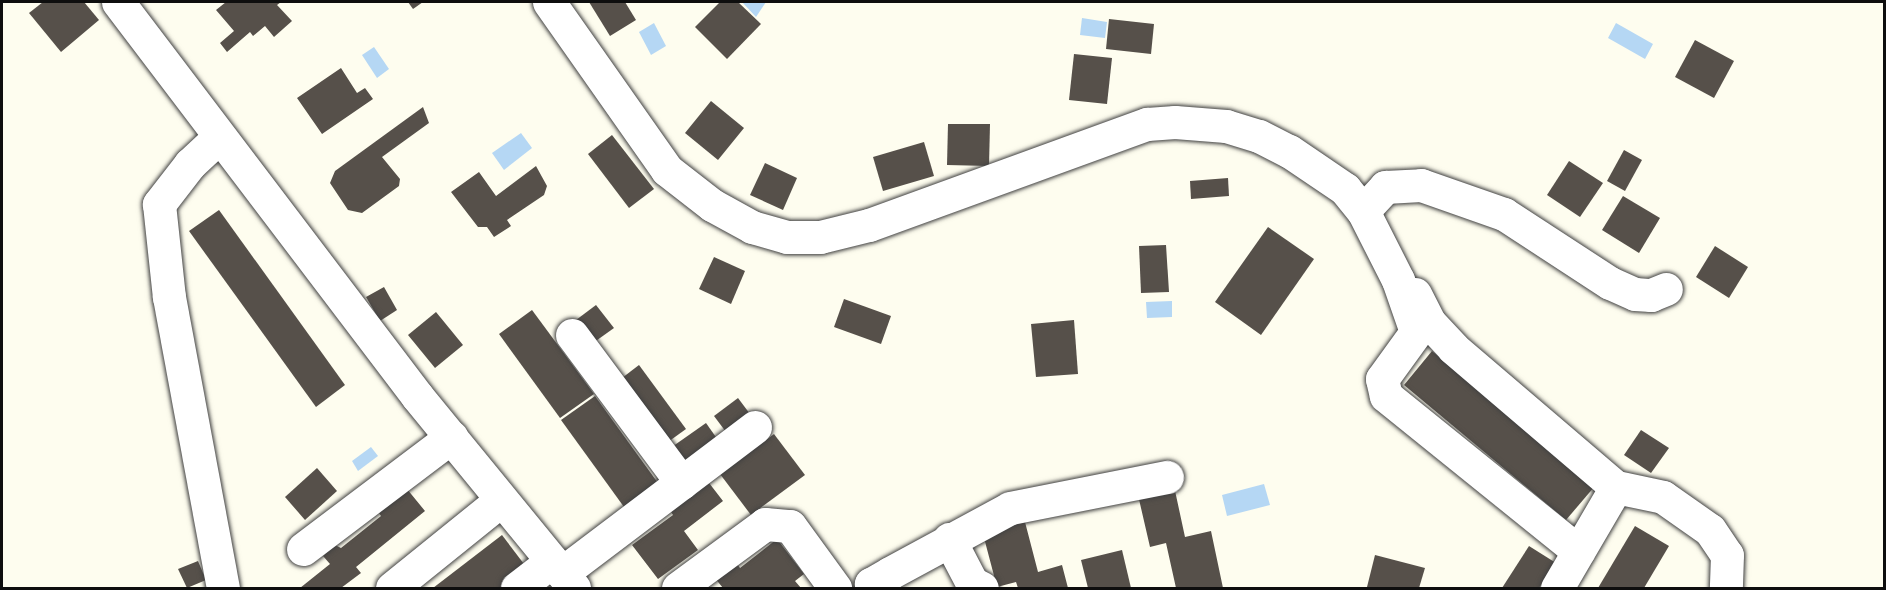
<!DOCTYPE html>
<style>
body{margin:0}
#map{position:relative;width:1886px;height:590px;overflow:hidden;background:#fefdef;font-family:"Playfair Display",serif}
div>[style]{position:absolute}
.water>*{inset:0;background:#b5d7f4}
.building>*{inset:0;background:#56504a}
.roads{filter:drop-shadow(0 0 2px #414141) drop-shadow(0 0 2px #414141)}
.minor>*{height:33px;margin:-16.5px;padding:0 16.5px;transform-origin:16.5px;border-radius:16.5px;background:#fff}
span{translate:-50% -50%;white-space:nowrap;text-align:center;line-height:1.15;-webkit-text-stroke:6px #fff;paint-order:stroke}
.frame{position:absolute;inset:0;border:3px solid #0e0e0e;pointer-events:none}
</style>
<div id="map">
<div class="water">
<div style="clip-path:polygon(742px 2px,766px 2px,756px 17px)"></div>
<div style="clip-path:polygon(1082px 18px,1107px 22px,1105px 38px,1080px 35px)"></div>
<div style="clip-path:polygon(654px 23px,666px 46px,651px 55px,639px 32px)"></div>
<div style="clip-path:polygon(1616px 23px,1653px 44px,1645px 59px,1608px 38px)"></div>
<div style="clip-path:polygon(374px 47px,389px 69px,377px 78px,362px 55px)"></div>
<div style="clip-path:polygon(521px 133px,532px 148px,504px 170px,492px 153px)"></div>
<div style="clip-path:polygon(1172px 301px,1172px 317px,1147px 318px,1146px 302px)"></div>
<div style="clip-path:polygon(371px 447px,378px 456px,358px 471px,352px 461px)"></div>
<div style="clip-path:polygon(1264px 484px,1270px 505px,1227px 516px,1222px 495px)"></div>
</div>
<div class="building">
<div style="clip-path:polygon(43px 2px,84px 2px,99px 20px,61px 52px,29px 13px)"></div>
<div style="clip-path:polygon(226px 2px,281px 2px,277px 5px,292px 21px,274px 37px,265px 26px,253px 36px,250px 32px,227px 52px,220px 43px,234px 31px,216px 10px)"></div>
<div style="clip-path:polygon(408px 2px,423px 2px,413px 9px)"></div>
<div style="clip-path:polygon(589px 2px,625px 2px,636px 20px,610px 36px)"></div>
<div style="clip-path:polygon(720px 2px,738px 2px,761px 24px,727px 59px,695px 27px)"></div>
<div style="clip-path:polygon(1109px 19px,1154px 24px,1151px 54px,1106px 49px)"></div>
<div style="clip-path:polygon(1695px 40px,1734px 61px,1714px 98px,1675px 77px)"></div>
<div style="clip-path:polygon(1074px 54px,1112px 58px,1107px 104px,1069px 100px)"></div>
<div style="clip-path:polygon(341px 68px,357px 93px,365px 88px,373px 99px,322px 134px,297px 98px)"></div>
<div style="clip-path:polygon(711px 101px,744px 128px,718px 160px,685px 133px)"></div>
<div style="clip-path:polygon(423px 107px,429px 123px,382px 157px,400px 179px,399px 186px,362px 213px,348px 210px,330px 183px,335px 171px)"></div>
<div style="clip-path:polygon(948px 124px,990px 124px,989px 166px,947px 165px)"></div>
<div style="clip-path:polygon(612px 135px,654px 189px,629px 208px,588px 154px)"></div>
<div style="clip-path:polygon(924px 142px,934px 176px,883px 191px,873px 157px)"></div>
<div style="clip-path:polygon(1624px 150px,1642px 160px,1625px 191px,1607px 181px)"></div>
<div style="clip-path:polygon(1569px 161px,1603px 183px,1580px 217px,1547px 195px)"></div>
<div style="clip-path:polygon(765px 163px,797px 178px,783px 210px,750px 195px)"></div>
<div style="clip-path:polygon(536px 166px,547px 186px,544px 195px,507px 220px,511px 226px,494px 237px,487px 227px,478px 227px,451px 192px,479px 172px,496px 196px)"></div>
<div style="clip-path:polygon(1228px 178px,1229px 196px,1191px 199px,1190px 181px)"></div>
<div style="clip-path:polygon(1623px 196px,1660px 218px,1639px 253px,1602px 230px)"></div>
<div style="clip-path:polygon(219px 210px,345px 385px,316px 407px,189px 231px)"></div>
<div style="clip-path:polygon(1268px 227px,1314px 259px,1261px 335px,1215px 302px)"></div>
<div style="clip-path:polygon(1166px 245px,1169px 292px,1141px 293px,1139px 246px)"></div>
<div style="clip-path:polygon(1715px 246px,1748px 267px,1729px 298px,1696px 277px)"></div>
<div style="clip-path:polygon(714px 257px,745px 271px,731px 304px,699px 289px)"></div>
<div style="clip-path:polygon(384px 287px,397px 310px,380px 321px,366px 297px)"></div>
<div style="clip-path:polygon(844px 299px,891px 316px,881px 344px,834px 327px)"></div>
<div style="clip-path:polygon(596px 305px,614px 328px,593px 343px,576px 320px)"></div>
<div style="clip-path:polygon(532px 310px,594px 394px,560px 418px,499px 334px)"></div>
<div style="clip-path:polygon(436px 312px,463px 345px,435px 368px,408px 335px)"></div>
<div style="clip-path:polygon(1074px 320px,1078px 374px,1036px 377px,1031px 324px)"></div>
<div style="clip-path:polygon(1432px 351px,1595px 486px,1566px 520px,1404px 385px)"></div>
<div style="clip-path:polygon(639px 365px,686px 429px,668px 442px,622px 378px)"></div>
<div style="clip-path:polygon(595px 396px,658px 483px,624px 507px,561px 420px)"></div>
<div style="clip-path:polygon(738px 398px,750px 414px,726px 432px,714px 416px)"></div>
<div style="clip-path:polygon(706px 423px,718px 440px,681px 465px,669px 449px)"></div>
<div style="clip-path:polygon(1641px 430px,1669px 448px,1651px 473px,1624px 455px)"></div>
<div style="clip-path:polygon(774px 434px,805px 475px,751px 515px,720px 474px)"></div>
<div style="clip-path:polygon(317px 468px,337px 491px,305px 520px,285px 497px)"></div>
<div style="clip-path:polygon(706px 479px,723px 501px,684px 531px,698px 550px,658px 579px,632px 545px,673px 515px,668px 507px)"></div>
<div style="clip-path:polygon(1174px 486px,1185px 537px,1211px 531px,1223px 588px,1176px 588px,1166px 543px,1150px 547px,1138px 495px)"></div>
<div style="clip-path:polygon(407px 489px,425px 511px,356px 567px,361px 573px,341px 588px,300px 588px,330px 564px,323px 556px,335px 545px,341px 548px,381px 516px,374px 506px)"></div>
<div style="clip-path:polygon(1025px 522px,1038px 572px,1062px 565px,1068px 588px,1018px 588px,1016px 582px,997px 587px,983px 534px)"></div>
<div style="clip-path:polygon(1635px 526px,1669px 546px,1644px 588px,1598px 588px)"></div>
<div style="clip-path:polygon(502px 535px,527px 568px,502px 588px,433px 588px)"></div>
<div style="clip-path:polygon(777px 539px,804px 574px,795px 581px,801px 588px,723px 588px,714px 577px,735px 561px,740px 568px)"></div>
<div style="clip-path:polygon(1529px 546px,1556px 563px,1539px 588px,1502px 588px)"></div>
<div style="clip-path:polygon(1122px 550px,1131px 588px,1088px 588px,1081px 560px)"></div>
<div style="clip-path:polygon(1375px 555px,1425px 568px,1419px 588px,1367px 587px)"></div>
<div style="clip-path:polygon(198px 561px,206px 580px,187px 588px,178px 569px)"></div>
</div>
<div class="roads">
<div class="minor">
<div style="left:118px;top:2px;width:495px;rotate:52.8deg"></div>
<div style="left:417px;top:396px;width:248px;rotate:50.7deg"></div>
<div style="left:549px;top:2px;width:205px;rotate:54.9deg"></div>
<div style="left:667px;top:170px;width:57px;rotate:37.9deg"></div>
<div style="left:712px;top:205px;width:46px;rotate:28.8deg"></div>
<div style="left:752px;top:227px;width:36px;rotate:16deg"></div>
<div style="left:787px;top:237px;width:33px"></div>
<div style="left:820px;top:237px;width:50px;rotate:-13.8deg"></div>
<div style="left:869px;top:225px;width:296px;rotate:-20deg"></div>
<div style="left:1147px;top:124px;width:28px;rotate:-4deg"></div>
<div style="left:1175px;top:122px;width:51px;rotate:4.5deg"></div>
<div style="left:1226px;top:126px;width:34px;rotate:17deg"></div>
<div style="left:1259px;top:136px;width:34px;rotate:27deg"></div>
<div style="left:1289px;top:151px;width:68px;rotate:34.2deg"></div>
<div style="left:1345px;top:189px;width:28px;rotate:51deg"></div>
<div style="left:1363px;top:211px;width:77px;rotate:63.1deg"></div>
<div style="left:1398px;top:280px;width:55px;rotate:70.9deg"></div>
<div style="left:1416px;top:332px;width:58px;rotate:125.9deg"></div>
<div style="left:1382px;top:379px;width:17px;rotate:77deg"></div>
<div style="left:1386px;top:396px;width:247px;rotate:38.9deg"></div>
<div style="left:219px;top:137px;width:40px;rotate:137deg"></div>
<div style="left:190px;top:164px;width:51px;rotate:127.8deg"></div>
<div style="left:159px;top:204px;width:94px;rotate:83.9deg"></div>
<div style="left:169px;top:297px;width:296px;rotate:79.5deg"></div>
<div style="left:1363px;top:211px;width:33px;rotate:-47deg"></div>
<div style="left:1385px;top:187px;width:36px;rotate:-3deg"></div>
<div style="left:1421px;top:185px;width:88px;rotate:19.3deg"></div>
<div style="left:1504px;top:214px;width:126px;rotate:33.1deg"></div>
<div style="left:1610px;top:283px;width:27px;rotate:24deg"></div>
<div style="left:1635px;top:294px;width:16px;rotate:4deg"></div>
<div style="left:1651px;top:295px;width:16px;rotate:-22deg"></div>
<div style="left:1415px;top:294px;width:33px;rotate:63deg"></div>
<div style="left:1430px;top:323px;width:34px;rotate:47deg"></div>
<div style="left:1453px;top:348px;width:214px;rotate:40.5deg"></div>
<div style="left:572px;top:335px;width:184px;rotate:53.4deg"></div>
<div style="left:949px;top:539px;width:50px;rotate:62.4deg"></div>
<div style="left:972px;top:583px;width:11px;rotate:27deg"></div>
<div style="left:303px;top:549px;width:186px;rotate:-37.1deg"></div>
<div style="left:562px;top:573px;width:242px;rotate:-37.1deg"></div>
<div style="left:392px;top:588px;width:140px;rotate:-38.9deg"></div>
<div style="left:517px;top:588px;width:44px;rotate:-37.6deg"></div>
<div style="left:678px;top:588px;width:108px;rotate:-36.3deg"></div>
<div style="left:765px;top:524px;width:25px;rotate:5deg"></div>
<div style="left:790px;top:526px;width:77px;rotate:54deg"></div>
<div style="left:875px;top:588px;width:6px;rotate:-135deg"></div>
<div style="left:871px;top:584px;width:22px;rotate:-30deg"></div>
<div style="left:890px;top:573px;width:136px;rotate:-28.4deg"></div>
<div style="left:1010px;top:508px;width:160px;rotate:-11.2deg"></div>
<div style="left:1557px;top:588px;width:117px;rotate:-59.7deg"></div>
<div style="left:1616px;top:487px;width:48px;rotate:12deg"></div>
<div style="left:1663px;top:497px;width:57px;rotate:35.1deg"></div>
<div style="left:1710px;top:530px;width:30px;rotate:56deg"></div>
<div style="left:1727px;top:555px;width:33px;rotate:92deg"></div>
</div>
</div>
<div class="frame"></div>
</div>
